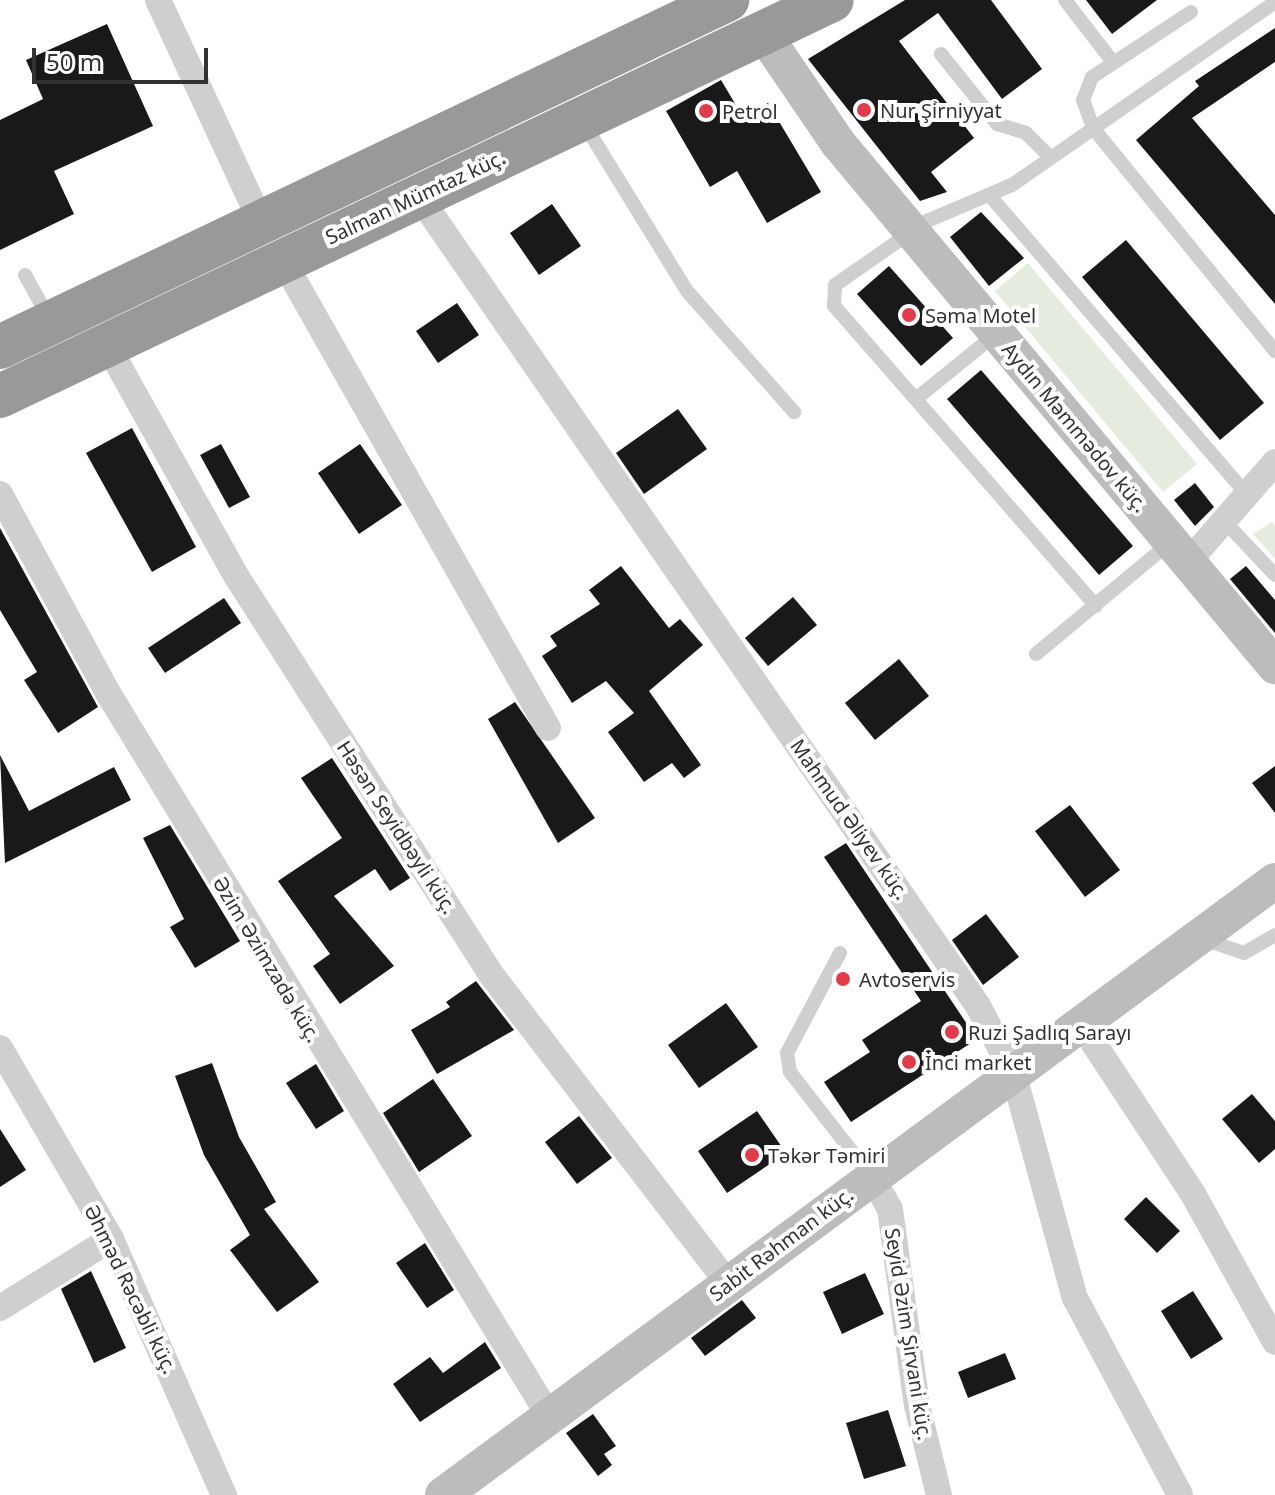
<!DOCTYPE html>
<meta charset="utf-8">
<style>
body{margin:0}
#map{position:relative;width:1275px;height:1495px;overflow:hidden;background:#fff;font-family:"Noto Sans",sans-serif}
div>[style]{position:absolute}
.green>*{inset:0;background:#e5ebde}
.building>*{inset:0;background:#191919}
.lane>*{height:14px;margin:-7px;padding:0 7px;transform-origin:7px;border-radius:7px;background:#cfcfcf}
.street>*{height:26px;margin:-13px;padding:0 13px;transform-origin:13px;border-radius:13px;background:#cfcfcf}
.secondary>*{height:36px;margin:-18px;padding:0 18px;transform-origin:18px;border-radius:18px;background:#bcbcbc}
.highway>*{height:44px;margin:-22px;padding:0 22px;transform-origin:22px;border-radius:22px;background:#999}
.dots>*{width:22px;height:22px;translate:-50% -50%;box-sizing:border-box;border:4px solid #fff;border-radius:50%}
span{translate:-50% -50%;white-space:nowrap;text-align:center;line-height:1.15;-webkit-text-stroke:8px #fff;paint-order:stroke}
.poi-label{font-size:20px;color:#323232}
.left{translate:0 -50%;text-align:left}
.street-label{font-size:20px;color:#323232}
.scale{position:absolute;left:32px;top:48px;width:176px;height:36px;box-sizing:border-box;border:4px solid #323232;border-top:0;padding-left:10px;font-size:24px;line-height:28px;white-space:nowrap;color:#323232;-webkit-text-stroke:6px #fff;paint-order:stroke}
</style>
<div id="map">
<div class="green">
<div style="clip-path:polygon(1028px 263px,1197px 464px,1163px 492px,995px 291px)"></div>
<div style="clip-path:polygon(1272px 522px,1275px 526px,1275px 559px,1253px 534px)"></div>
</div>
<div class="building">
<div style="clip-path:polygon(905px 0,991px 0,1042px 69px,1002px 99px,938px 13px,899px 41px,974px 138px,931px 172px,947px 192px,920px 201px,808px 59px)"></div>
<div style="clip-path:polygon(1086px 0,1157px 0,1112px 34px)"></div>
<div style="clip-path:polygon(107px 24px,153px 126px,54px 171px,74px 214px,0 250px,0 120px,43px 99px,26px 60px)"></div>
<div style="clip-path:polygon(1275px 28px,1275px 62px,1192px 118px,1275px 215px,1275px 304px,1136px 140px,1199px 86px,1195px 81px)"></div>
<div style="clip-path:polygon(721px 80px,743px 117px,768px 103px,821px 192px,767px 223px,737px 171px,710px 187px,666px 111px)"></div>
<div style="clip-path:polygon(552px 204px,581px 246px,539px 275px,510px 233px)"></div>
<div style="clip-path:polygon(981px 212px,1024px 258px,989px 286px,950px 237px)"></div>
<div style="clip-path:polygon(1126px 240px,1264px 403px,1220px 440px,1082px 277px)"></div>
<div style="clip-path:polygon(889px 266px,953px 338px,921px 366px,857px 294px)"></div>
<div style="clip-path:polygon(457px 303px,479px 335px,438px 363px,416px 331px)"></div>
<div style="clip-path:polygon(981px 370px,1133px 546px,1099px 575px,947px 399px)"></div>
<div style="clip-path:polygon(678px 409px,707px 449px,644px 494px,616px 453px)"></div>
<div style="clip-path:polygon(132px 428px,196px 547px,152px 572px,86px 453px)"></div>
<div style="clip-path:polygon(221px 444px,250px 497px,229px 508px,200px 455px)"></div>
<div style="clip-path:polygon(360px 444px,402px 505px,359px 534px,318px 473px)"></div>
<div style="clip-path:polygon(1195px 483px,1214px 507px,1195px 526px,1174px 500px)"></div>
<div style="clip-path:polygon(0 528px,98px 707px,58px 733px,24px 680px,37px 672px,0 610px)"></div>
<div style="clip-path:polygon(621px 566px,669px 628px,680px 619px,703px 645px,649px 691px,701px 765px,684px 778px,672px 763px,644px 782px,608px 732px,634px 713px,606px 681px,572px 703px,542px 656px,557px 646px,550px 636px,600px 604px,589px 590px)"></div>
<div style="clip-path:polygon(1246px 566px,1275px 600px,1275px 633px,1230px 579px)"></div>
<div style="clip-path:polygon(793px 597px,817px 625px,768px 666px,745px 638px)"></div>
<div style="clip-path:polygon(224px 598px,241px 623px,165px 673px,148px 648px)"></div>
<div style="clip-path:polygon(899px 659px,929px 696px,875px 740px,845px 703px)"></div>
<div style="clip-path:polygon(515px 702px,595px 818px,558px 843px,488px 719px)"></div>
<div style="clip-path:polygon(0 755px,29px 811px,114px 767px,131px 800px,5px 863px)"></div>
<div style="clip-path:polygon(332px 758px,410px 878px,390px 891px,375px 869px,334px 896px,394px 966px,340px 1004px,313px 966px,330px 954px,278px 881px,342px 838px,301px 778px)"></div>
<div style="clip-path:polygon(1275px 766px,1275px 813px,1252px 783px)"></div>
<div style="clip-path:polygon(1070px 805px,1120px 870px,1085px 897px,1035px 831px)"></div>
<div style="clip-path:polygon(170px 825px,240px 941px,195px 968px,170px 927px,184px 919px,143px 838px)"></div>
<div style="clip-path:polygon(846px 843px,977px 1039px,851px 1122px,824px 1082px,870px 1052px,862px 1040px,921px 1001px,824px 857px)"></div>
<div style="clip-path:polygon(986px 914px,1019px 957px,983px 985px,952px 940px)"></div>
<div style="clip-path:polygon(476px 981px,514px 1030px,437px 1074px,411px 1030px,450px 1007px,446px 1002px)"></div>
<div style="clip-path:polygon(726px 1003px,758px 1047px,699px 1088px,668px 1045px)"></div>
<div style="clip-path:polygon(212px 1063px,239px 1137px,276px 1202px,264px 1209px,319px 1282px,277px 1312px,230px 1250px,250px 1235px,204px 1155px,175px 1076px)"></div>
<div style="clip-path:polygon(316px 1064px,344px 1111px,316px 1129px,286px 1083px)"></div>
<div style="clip-path:polygon(433px 1079px,472px 1136px,419px 1172px,383px 1113px)"></div>
<div style="clip-path:polygon(1252px 1094px,1275px 1121px,1275px 1149px,1259px 1163px,1222px 1119px)"></div>
<div style="clip-path:polygon(757px 1111px,786px 1153px,727px 1193px,698px 1151px)"></div>
<div style="clip-path:polygon(579px 1116px,612px 1158px,577px 1184px,545px 1142px)"></div>
<div style="clip-path:polygon(0 1129px,26px 1170px,0 1187px)"></div>
<div style="clip-path:polygon(1146px 1197px,1180px 1231px,1157px 1253px,1124px 1219px)"></div>
<div style="clip-path:polygon(425px 1243px,454px 1290px,427px 1308px,396px 1263px)"></div>
<div style="clip-path:polygon(91px 1271px,126px 1348px,94px 1363px,61px 1289px)"></div>
<div style="clip-path:polygon(865px 1273px,884px 1314px,842px 1334px,823px 1292px)"></div>
<div style="clip-path:polygon(1193px 1291px,1223px 1339px,1191px 1359px,1161px 1311px)"></div>
<div style="clip-path:polygon(742px 1300px,756px 1318px,705px 1356px,691px 1338px)"></div>
<div style="clip-path:polygon(485px 1342px,501px 1368px,420px 1422px,393px 1384px,430px 1357px,443px 1373px)"></div>
<div style="clip-path:polygon(1005px 1353px,1016px 1379px,968px 1398px,958px 1372px)"></div>
<div style="clip-path:polygon(888px 1410px,906px 1466px,864px 1479px,846px 1423px)"></div>
<div style="clip-path:polygon(593px 1414px,616px 1446px,604px 1454px,612px 1465px,598px 1476px,566px 1433px)"></div>
</div>
<div class="lane">
<div style="left:1065px;top:0;width:78px;rotate:52.3deg"></div>
<div style="left:1191px;top:12px;width:118px;rotate:146.7deg"></div>
<div style="left:1092px;top:77px;width:25px;rotate:111deg"></div>
<div style="left:1083px;top:100px;width:30px;rotate:70deg"></div>
<div style="left:1093px;top:128px;width:288px;rotate:50.8deg"></div>
<div style="left:941px;top:54px;width:90px;rotate:51.3deg"></div>
<div style="left:997px;top:124px;width:30px;rotate:17deg"></div>
<div style="left:1026px;top:133px;width:34px;rotate:45deg"></div>
<div style="left:583px;top:122px;width:198px;rotate:58.4deg"></div>
<div style="left:687px;top:291px;width:162px;rotate:48.5deg"></div>
<div style="left:991px;top:197px;width:393px;rotate:49.3deg"></div>
<div style="left:25px;top:275px;width:51px;rotate:60.9deg"></div>
<div style="left:917px;top:398px;width:102px;rotate:-39deg"></div>
<div style="left:1227px;top:524px;width:70px;rotate:46.7deg"></div>
<div style="left:1096px;top:606px;width:398px;rotate:-131.1deg"></div>
<div style="left:834px;top:306px;width:21px;rotate:-87deg"></div>
<div style="left:835px;top:285px;width:112px;rotate:-34.8deg"></div>
<div style="left:927px;top:221px;width:92px;rotate:-23deg"></div>
<div style="left:1012px;top:185px;width:320px;rotate:-34.8deg"></div>
<div style="left:1036px;top:654px;width:175px;rotate:-39.7deg"></div>
<div style="left:1203px;top:939px;width:43px;rotate:18.9deg"></div>
<div style="left:1244px;top:953px;width:36px;rotate:-30deg"></div>
<div style="left:840px;top:953px;width:113px;rotate:117.9deg"></div>
<div style="left:787px;top:1053px;width:19px;rotate:81deg"></div>
<div style="left:790px;top:1072px;width:132px;rotate:52.1deg"></div>
</div>
<div class="street">
<div style="left:158px;top:0;width:242px;rotate:65.1deg"></div>
<div style="left:418px;top:195px;width:986px;rotate:55.37deg"></div>
<div style="left:978px;top:1006px;width:75px;rotate:62.1deg"></div>
<div style="left:1013px;top:1072px;width:234px;rotate:74.7deg"></div>
<div style="left:1075px;top:1298px;width:223px;rotate:61.9deg"></div>
<div style="left:282px;top:259px;width:539px;rotate:60.44deg"></div>
<div style="left:106px;top:343px;width:265px;rotate:60.8deg"></div>
<div style="left:235px;top:574px;width:474px;rotate:57.4deg"></div>
<div style="left:490px;top:973px;width:393px;rotate:52.5deg"></div>
<div style="left:0;top:494px;width:226px;rotate:61.5deg"></div>
<div style="left:108px;top:693px;width:845px;rotate:58.61deg"></div>
<div style="left:1189px;top:561px;width:131px;rotate:-49deg"></div>
<div style="left:1081px;top:1024px;width:204px;rotate:56.6deg"></div>
<div style="left:1193px;top:1194px;width:169px;rotate:61deg"></div>
<div style="left:0;top:1048px;width:221px;rotate:59.8deg"></div>
<div style="left:111px;top:1239px;width:280px;rotate:66.2deg"></div>
<div style="left:871px;top:1176px;width:38px;rotate:60deg"></div>
<div style="left:890px;top:1209px;width:198px;rotate:82.2deg"></div>
<div style="left:917px;top:1405px;width:93px;rotate:76.3deg"></div>
<div style="left:0;top:1308px;width:131px;rotate:-31.9deg"></div>
</div>
<div class="secondary">
<div style="left:763px;top:33px;width:133px;rotate:55.7deg"></div>
<div style="left:838px;top:143px;width:682px;rotate:50.12deg"></div>
<div style="left:443px;top:1495px;width:1034px;rotate:-36.43deg"></div>
</div>
<div class="highway">
<div style="left:0;top:347px;width:806px;rotate:-25.52deg"></div>
<div style="left:0;top:396px;width:921px;rotate:-25.45deg"></div>
</div>
<div class="dots">
<div style="left:864px;top:110px;background:#e13b4c"></div>
<div style="left:706px;top:111px;background:#e13b4c"></div>
<div style="left:909px;top:315px;background:#e13b4c"></div>
<div style="left:843px;top:979px;background:#e13b4c"></div>
<div style="left:952px;top:1032px;background:#e13b4c"></div>
<div style="left:909px;top:1062px;background:#e13b4c"></div>
<div style="left:752px;top:1155px;background:#e13b4c"></div>
</div>
<div class="poi-label">
<span class="left" style="left:880px;top:110px">Nur Şirniyyat</span>
<span class="left" style="left:722px;top:111px">Petrol</span>
<span class="left" style="left:925px;top:315px">Səma Motel</span>
<span class="left" style="left:859px;top:979px">Avtoservis</span>
<span class="left" style="left:968px;top:1032px">Ruzi Şadlıq Sarayı</span>
<span class="left" style="left:925px;top:1062px">İnci market</span>
<span class="left" style="left:768px;top:1155px">Təkər Təmiri</span>
</div>
<div class="street-label">
<span style="left:415px;top:197px;rotate:-25deg">Salman Mümtaz küç.</span>
<span style="left:1075px;top:427px;rotate:50deg">Aydın Məmmədov küç.</span>
<span style="left:850px;top:819px;rotate:55deg">Mahmud Əliyev küç.</span>
<span style="left:397px;top:827px;rotate:57deg">Həsən Seyidbəyli küç.</span>
<span style="left:267px;top:959px;rotate:59deg">Əzim Əzimzadə küç.</span>
<span style="left:781px;top:1244px;rotate:-37deg">Sabit Rəhman küç.</span>
<span style="left:131px;top:1289px;rotate:64deg">Əhməd Rəcəbli küç.</span>
<span style="left:909px;top:1334px;rotate:81deg">Seyid Əzim Şirvani küç.</span>
</div>
<div class="scale">50 m</div>
</div>
